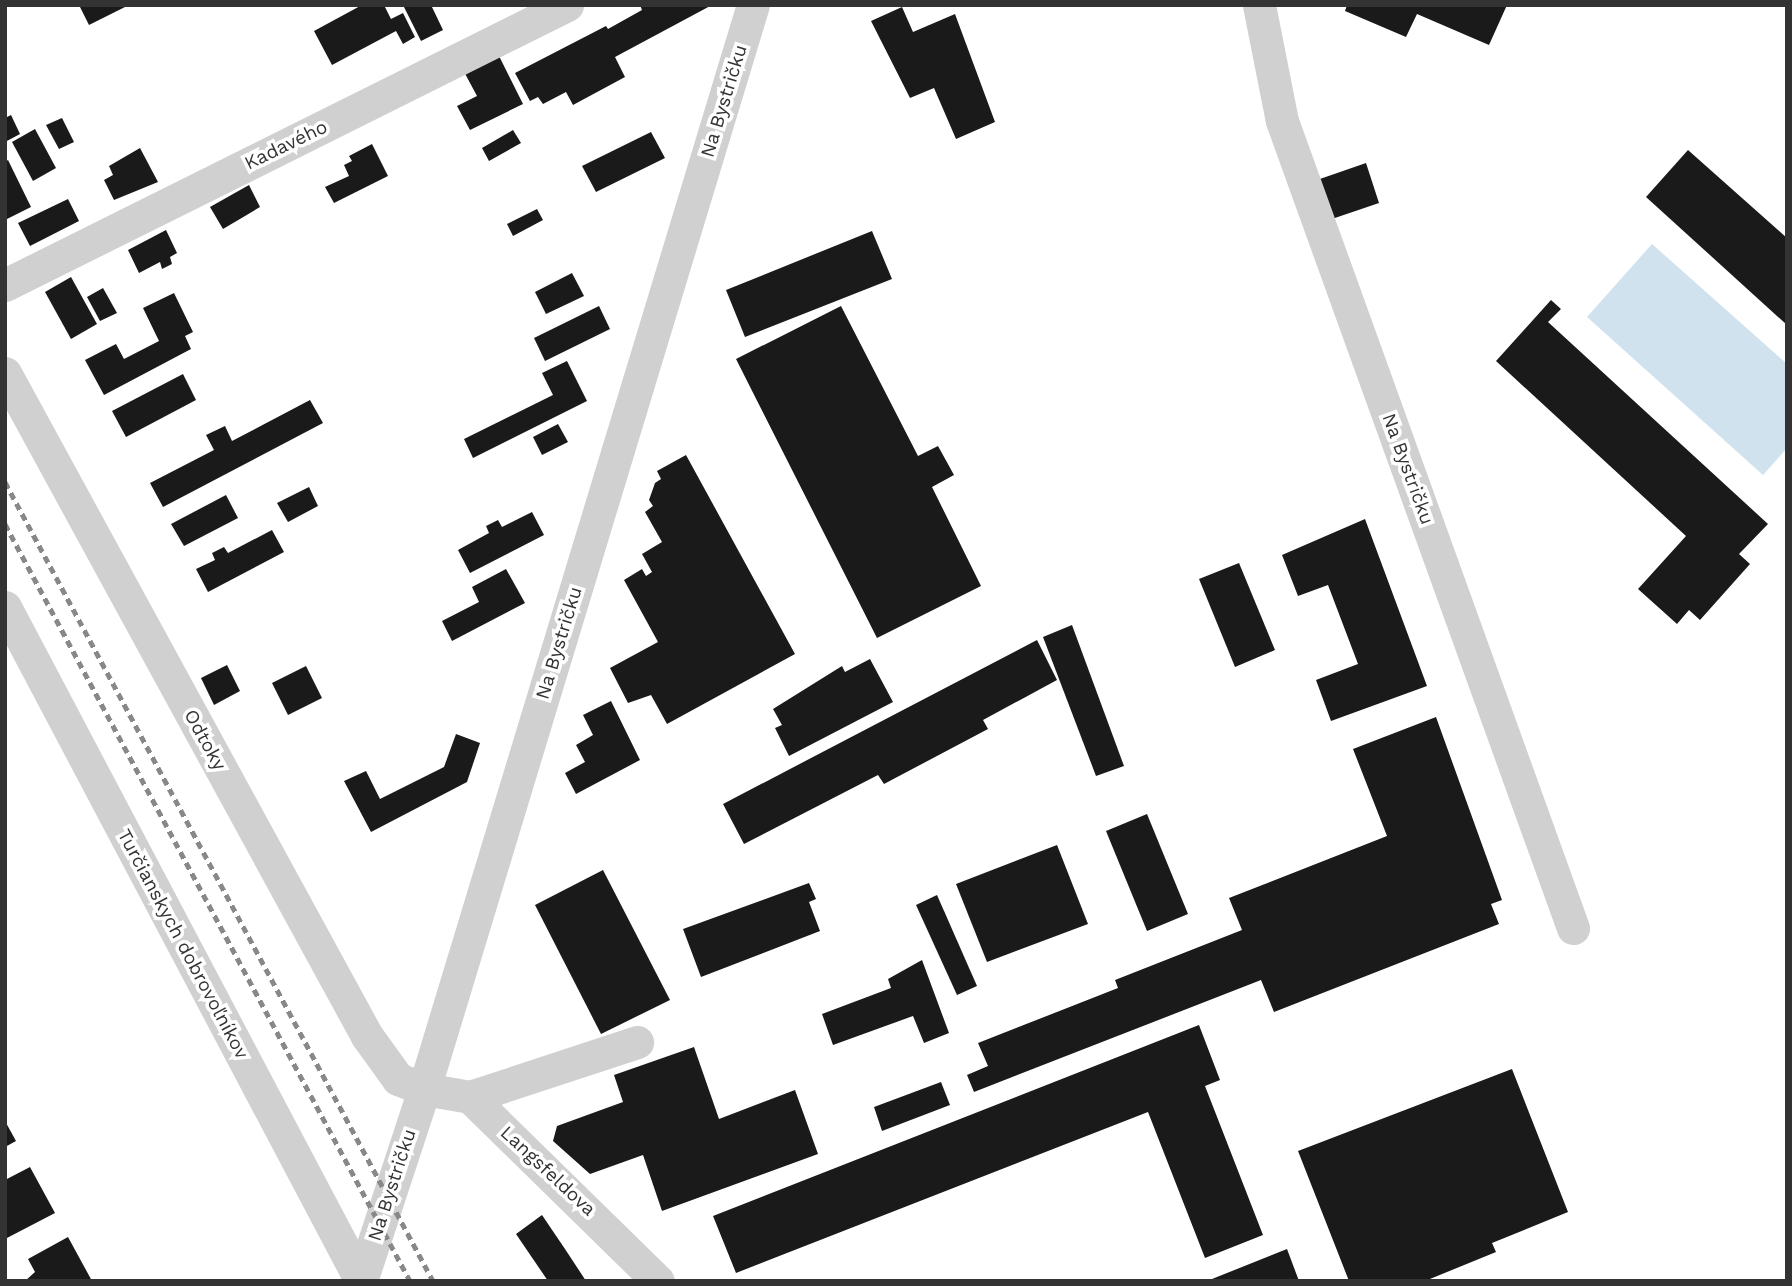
<!DOCTYPE html>
<meta charset="utf-8">
<style>
body{margin:0}
#map{position:relative;width:1792px;height:1286px;overflow:hidden;background:#fff;font-family:"Work Sans",sans-serif}
div>[style]{position:absolute}
.water>*{inset:0;background:#cfe2ee}
.building>*{inset:0;background:#1a1a1a}
.minor>*{height:33px;margin:-16.5px;padding:0 16.5px;transform-origin:16.5px;border-radius:16.5px;background:#d0d0d0}
.rail>*{height:5px;margin-top:-2.5px;transform-origin:0;background:repeating-linear-gradient(90deg,#888 0 7px,transparent 0 12px)}
span{translate:-50% -50%;white-space:nowrap;text-align:center;line-height:1.15;-webkit-text-stroke:7px #fff;paint-order:stroke}
.street-label{font-size:19px;color:#333}
.frame{position:absolute;inset:0;border:7px solid #333;pointer-events:none}
</style>
<div id="map">
<div class="water">
<div style="clip-path:polygon(1652px 244px,1787px 364px,1787px 448px,1763px 475px,1587px 317px)"></div>
</div>
<div class="building">
<div style="clip-path:polygon(79px 5px,129px 5px,89px 25px)"></div>
<div style="clip-path:polygon(362px 5px,384px 5px,391px 19px,403px 13px,415px 37px,403px 44px,396px 31px,332px 65px,314px 31px)"></div>
<div style="clip-path:polygon(403px 5px,436px 5px,432px 7px,443px 30px,421px 41px)"></div>
<div style="clip-path:polygon(640px 5px,712px 5px,615px 57px,625px 77px,573px 105px,566px 92px,543px 104px,538px 97px,530px 101px,515px 73px,606px 26px,608px 29px,642px 10px)"></div>
<div style="clip-path:polygon(1347px 5px,1507px 5px,1489px 45px,1417px 14px,1406px 37px,1345px 11px)"></div>
<div style="clip-path:polygon(902px 7px,913px 32px,955px 14px,995px 122px,956px 139px,934px 88px,910px 98px,871px 21px)"></div>
<div style="clip-path:polygon(496px 50px,523px 104px,470px 130px,457px 106px,477px 96px,462px 68px)"></div>
<div style="clip-path:polygon(11px 115px,20px 134px,5px 142px,5px 118px)"></div>
<div style="clip-path:polygon(62px 118px,74px 142px,59px 149px,46px 125px)"></div>
<div style="clip-path:polygon(35px 129px,56px 168px,33px 181px,12px 142px)"></div>
<div style="clip-path:polygon(513px 130px,521px 143px,489px 161px,482px 148px)"></div>
<div style="clip-path:polygon(651px 132px,665px 158px,596px 192px,582px 166px)"></div>
<div style="clip-path:polygon(372px 144px,388px 176px,334px 203px,325px 187px,349px 176px,344px 165px,352px 161px,349px 156px)"></div>
<div style="clip-path:polygon(140px 148px,158px 182px,114px 200px,104px 180px,113px 175px,109px 166px)"></div>
<div style="clip-path:polygon(1688px 150px,1787px 238px,1787px 325px,1646px 197px)"></div>
<div style="clip-path:polygon(8px 160px,31px 207px,5px 220px,5px 162px)"></div>
<div style="clip-path:polygon(1366px 163px,1379px 203px,1329px 220px,1317px 180px)"></div>
<div style="clip-path:polygon(249px 185px,260px 207px,223px 229px,210px 207px)"></div>
<div style="clip-path:polygon(68px 199px,79px 221px,30px 246px,18px 223px)"></div>
<div style="clip-path:polygon(537px 209px,543px 220px,513px 236px,507px 224px)"></div>
<div style="clip-path:polygon(166px 230px,177px 253px,170px 257px,172px 264px,162px 269px,160px 262px,139px 273px,128px 250px)"></div>
<div style="clip-path:polygon(872px 231px,892px 279px,745px 337px,726px 290px)"></div>
<div style="clip-path:polygon(572px 273px,584px 296px,546px 314px,535px 292px)"></div>
<div style="clip-path:polygon(71px 277px,97px 324px,71px 339px,45px 292px)"></div>
<div style="clip-path:polygon(103px 288px,117px 313px,100px 321px,87px 297px)"></div>
<div style="clip-path:polygon(174px 293px,193px 332px,185px 336px,191px 349px,104px 395px,85px 360px,116px 344px,124px 359px,159px 341px,143px 308px)"></div>
<div style="clip-path:polygon(1551px 300px,1561px 309px,1548px 322px,1768px 524px,1739px 554px,1750px 564px,1700px 620px,1689px 610px,1677px 624px,1638px 589px,1686px 536px,1496px 361px)"></div>
<div style="clip-path:polygon(599px 306px,610px 329px,545px 361px,534px 338px)"></div>
<div style="clip-path:polygon(841px 306px,918px 456px,938px 446px,954px 475px,932px 487px,981px 586px,877px 638px,736px 359px)"></div>
<div style="clip-path:polygon(567px 361px,587px 401px,473px 458px,464px 439px,553px 395px,542px 373px)"></div>
<div style="clip-path:polygon(183px 374px,196px 400px,126px 437px,112px 411px)"></div>
<div style="clip-path:polygon(310px 400px,323px 423px,163px 507px,150px 483px,214px 450px,206px 435px,225px 426px,232px 441px)"></div>
<div style="clip-path:polygon(558px 424px,568px 442px,542px 455px,533px 437px)"></div>
<div style="clip-path:polygon(686px 455px,795px 654px,667px 724px,651px 695px,628px 703px,610px 668px,658px 642px,624px 580px,642px 569px,646px 576px,652px 572px,642px 554px,662px 542px,645px 512px,653px 506px,649px 500px,655px 483px,661px 479px,657px 471px)"></div>
<div style="clip-path:polygon(309px 487px,318px 506px,288px 522px,277px 503px)"></div>
<div style="clip-path:polygon(226px 495px,238px 518px,184px 546px,171px 524px)"></div>
<div style="clip-path:polygon(532px 512px,544px 535px,470px 573px,458px 550px,489px 533px,486px 526px,498px 520px,502px 527px)"></div>
<div style="clip-path:polygon(1365px 519px,1427px 686px,1331px 721px,1316px 680px,1358px 664px,1328px 585px,1298px 596px,1282px 555px)"></div>
<div style="clip-path:polygon(272px 530px,284px 552px,208px 592px,196px 569px,215px 560px,212px 553px,224px 547px,228px 553px)"></div>
<div style="clip-path:polygon(1239px 563px,1275px 650px,1235px 667px,1199px 579px)"></div>
<div style="clip-path:polygon(506px 569px,525px 603px,452px 641px,442px 621px,479px 602px,472px 587px)"></div>
<div style="clip-path:polygon(1072px 625px,1124px 766px,1096px 776px,1043px 637px)"></div>
<div style="clip-path:polygon(1037px 640px,1057px 680px,983px 720px,988px 729px,884px 784px,878px 775px,744px 844px,723px 804px)"></div>
<div style="clip-path:polygon(870px 659px,893px 702px,789px 756px,775px 728px,782px 725px,773px 709px,842px 666px,845px 672px)"></div>
<div style="clip-path:polygon(227px 665px,240px 691px,214px 705px,201px 678px)"></div>
<div style="clip-path:polygon(306px 666px,322px 698px,288px 715px,272px 683px)"></div>
<div style="clip-path:polygon(611px 701px,640px 760px,576px 794px,565px 773px,585px 762px,576px 745px,593px 735px,583px 715px)"></div>
<div style="clip-path:polygon(1436px 717px,1502px 900px,1491px 904px,1499px 924px,1274px 1012px,1261px 980px,974px 1092px,967px 1075px,988px 1066px,978px 1043px,1118px 988px,1115px 980px,1242px 930px,1229px 898px,1387px 836px,1353px 749px)"></div>
<div style="clip-path:polygon(456px 734px,480px 743px,467px 782px,371px 832px,344px 781px,366px 771px,380px 799px,444px 767px)"></div>
<div style="clip-path:polygon(1147px 814px,1188px 914px,1147px 931px,1106px 831px)"></div>
<div style="clip-path:polygon(1057px 845px,1088px 924px,987px 962px,956px 884px)"></div>
<div style="clip-path:polygon(603px 870px,670px 1000px,601px 1034px,535px 905px)"></div>
<div style="clip-path:polygon(809px 883px,816px 899px,809px 902px,820px 931px,701px 977px,683px 929px)"></div>
<div style="clip-path:polygon(937px 895px,977px 986px,957px 995px,916px 905px)"></div>
<div style="clip-path:polygon(922px 960px,949px 1033px,924px 1043px,913px 1016px,833px 1045px,822px 1014px,891px 988px,888px 979px)"></div>
<div style="clip-path:polygon(1199px 1025px,1220px 1080px,1205px 1086px,1263px 1235px,1205px 1258px,1148px 1112px,736px 1273px,713px 1216px)"></div>
<div style="clip-path:polygon(694px 1047px,719px 1119px,795px 1090px,818px 1154px,662px 1211px,643px 1155px,590px 1174px,553px 1141px,557px 1126px,623px 1102px,614px 1075px)"></div>
<div style="clip-path:polygon(1512px 1069px,1568px 1212px,1492px 1243px,1496px 1252px,1425px 1281px,1349px 1281px,1298px 1151px)"></div>
<div style="clip-path:polygon(941px 1082px,950px 1105px,882px 1131px,874px 1107px)"></div>
<div style="clip-path:polygon(5px 1121px,16px 1141px,5px 1147px)"></div>
<div style="clip-path:polygon(30px 1167px,55px 1213px,5px 1239px,5px 1180px)"></div>
<div style="clip-path:polygon(542px 1215px,567px 1252px,586px 1281px,548px 1281px,533px 1259px,516px 1234px)"></div>
<div style="clip-path:polygon(68px 1237px,92px 1281px,25px 1281px,35px 1272px,28px 1259px)"></div>
<div style="clip-path:polygon(1287px 1249px,1299px 1281px,1207px 1281px)"></div>
</div>
<div class="minor">
<div style="left:1259px;top:5px;width:118px;rotate:78.8deg"></div>
<div style="left:1282px;top:121px;width:858px;rotate:70.17deg"></div>
<div style="left:5px;top:285px;width:628px;rotate:-26.48deg"></div>
<div style="left:5px;top:373px;width:755px;rotate:61.37deg"></div>
<div style="left:367px;top:1036px;width:53px;rotate:54.2deg"></div>
<div style="left:398px;top:1079px;width:28px;rotate:21deg"></div>
<div style="left:424px;top:1089px;width:47px;rotate:9.9deg"></div>
<div style="left:470px;top:1097px;width:263px;rotate:44.4deg"></div>
<div style="left:5px;top:607px;width:762px;rotate:62.16deg"></div>
<div style="left:470px;top:1097px;width:176px;rotate:-18.2deg"></div>
<div style="left:361px;top:1281px;width:202px;rotate:-71.8deg"></div>
<div style="left:424px;top:1089px;width:1133px;rotate:-73.12deg"></div>
</div>
<div class="rail">
<div style="left:5px;top:482px;width:906px;rotate:61.82deg"></div>
<div style="left:5px;top:524px;width:859px;rotate:61.85deg"></div>
</div>
<div class="street-label">
<span style="left:724px;top:101px;rotate:-73deg">Na Bystričku</span>
<span style="left:286px;top:145px;rotate:-26deg">Kadavého</span>
<span style="left:1408px;top:469px;rotate:70deg">Na Bystričku</span>
<span style="left:559px;top:643px;rotate:-73deg">Na Bystričku</span>
<span style="left:205px;top:740px;rotate:61deg">Odtoky</span>
<span style="left:183px;top:944px;rotate:62deg">Turčianskych dobrovoľníkov</span>
<span style="left:548px;top:1171px;rotate:43deg">Langsfeldova</span>
<span style="left:392px;top:1185px;rotate:-72deg">Na Bystričku</span>
</div>
<div class="frame"></div>
</div>
